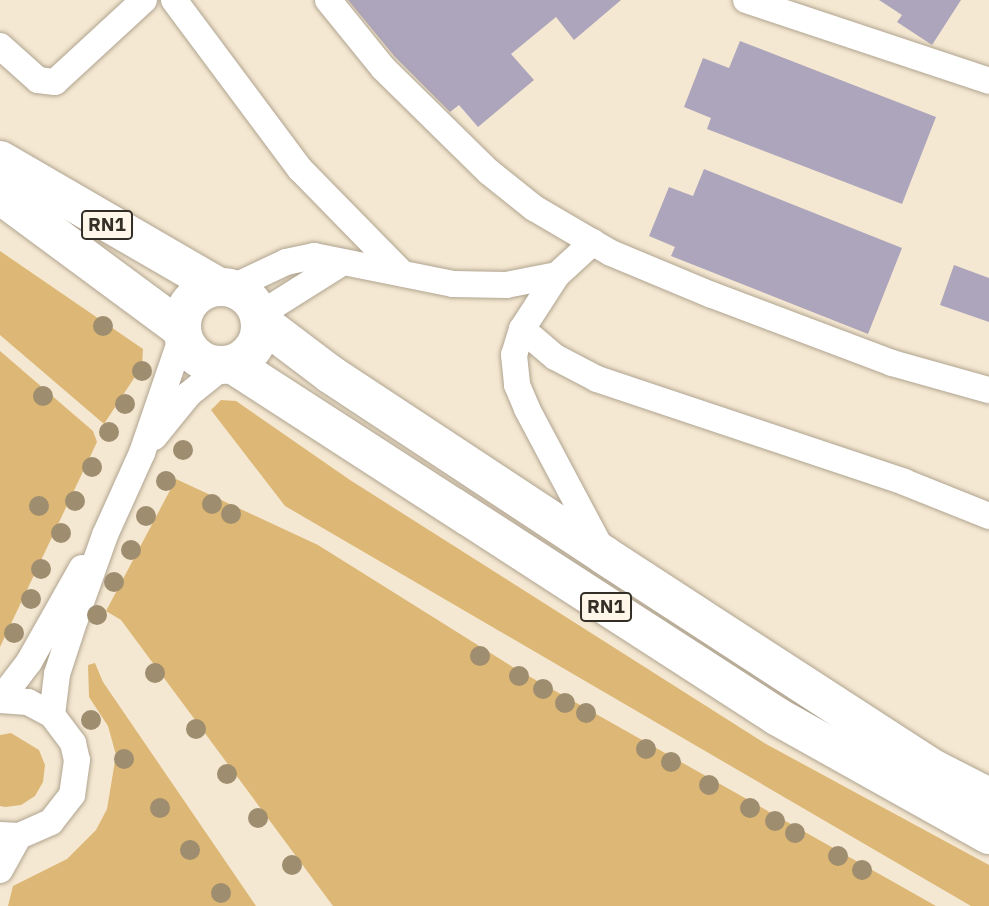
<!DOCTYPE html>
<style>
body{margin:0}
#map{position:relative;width:989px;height:906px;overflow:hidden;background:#f5e8d2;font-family:"IBM Plex Sans",sans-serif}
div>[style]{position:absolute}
.green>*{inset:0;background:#ddb775}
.building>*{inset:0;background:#ada5bb}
.roads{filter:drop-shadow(0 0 2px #b0a490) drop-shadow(0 0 2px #b0a490)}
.minor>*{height:26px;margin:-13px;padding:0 13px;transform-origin:13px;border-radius:13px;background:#fff}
.highway>*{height:38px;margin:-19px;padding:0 19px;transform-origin:19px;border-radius:19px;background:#fff}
.highway>.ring{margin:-19px;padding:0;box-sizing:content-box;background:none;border:38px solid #fff;border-radius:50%}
.trees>*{width:20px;height:20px;margin:-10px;border-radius:50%;background:#9e8d6f}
span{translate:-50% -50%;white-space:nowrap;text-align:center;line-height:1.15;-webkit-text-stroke:7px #fef6e9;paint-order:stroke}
.shield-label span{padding:2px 5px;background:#fef6e9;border:2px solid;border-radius:5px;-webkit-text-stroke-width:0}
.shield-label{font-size:19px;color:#332e26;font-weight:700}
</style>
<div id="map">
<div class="green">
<div style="clip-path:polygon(0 251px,143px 349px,142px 366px,104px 424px,0 335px)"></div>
<div style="clip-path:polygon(0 351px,93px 431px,97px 442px,0 647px)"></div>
<div style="clip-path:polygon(221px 400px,236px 401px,350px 480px,766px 744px,989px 865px,989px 906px,971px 906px,285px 506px,211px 410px)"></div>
<div style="clip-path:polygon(176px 479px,318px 545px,511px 666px,936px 906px,333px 906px,121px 620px,106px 611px)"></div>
<div style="clip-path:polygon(95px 663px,103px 682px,256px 906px,8px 906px,13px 886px,67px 859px,96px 830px,107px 809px,116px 755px,108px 726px,89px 697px,88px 665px)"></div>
<div style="clip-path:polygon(11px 733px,39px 750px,45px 765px,43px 782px,35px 796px,21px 805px,5px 807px,0 806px,0 735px)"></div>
</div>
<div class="building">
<div style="clip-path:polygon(348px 0,621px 0,574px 40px,556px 17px,511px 54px,534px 80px,478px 127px,459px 105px,450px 112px,395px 57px)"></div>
<div style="clip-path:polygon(879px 0,961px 0,932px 45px,897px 22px,902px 15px)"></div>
<div style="clip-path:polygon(740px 41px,936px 117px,902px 204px,707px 129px,711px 118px,684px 107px,703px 58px,729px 68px)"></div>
<div style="clip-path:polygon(704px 169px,902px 248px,868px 334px,671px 256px,675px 247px,649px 236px,669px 187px,693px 196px)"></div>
<div style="clip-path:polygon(954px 265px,989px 278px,989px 322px,940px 305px)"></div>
</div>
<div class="roads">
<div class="minor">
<div style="left:174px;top:0;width:211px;rotate:53.3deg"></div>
<div style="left:300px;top:169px;width:146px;rotate:45.6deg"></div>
<div style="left:328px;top:0;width:87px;rotate:51deg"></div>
<div style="left:383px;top:68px;width:148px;rotate:44.5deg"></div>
<div style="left:489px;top:172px;width:58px;rotate:38.7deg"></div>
<div style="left:534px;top:208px;width:89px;rotate:30.3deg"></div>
<div style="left:611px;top:253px;width:109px;rotate:22.6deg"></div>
<div style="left:712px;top:295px;width:192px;rotate:20.7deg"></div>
<div style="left:892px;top:363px;width:101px;rotate:15.6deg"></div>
<div style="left:746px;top:0;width:256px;rotate:18.4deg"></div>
<div style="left:0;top:46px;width:51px;rotate:41.8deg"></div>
<div style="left:38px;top:80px;width:17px;rotate:7deg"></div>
<div style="left:55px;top:82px;width:121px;rotate:-42.7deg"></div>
<div style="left:593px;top:242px;width:49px;rotate:137.5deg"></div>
<div style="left:557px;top:275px;width:64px;rotate:122.9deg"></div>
<div style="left:522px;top:329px;width:27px;rotate:107deg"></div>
<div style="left:514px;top:355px;width:30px;rotate:84deg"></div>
<div style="left:517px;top:385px;width:26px;rotate:67deg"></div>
<div style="left:527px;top:409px;width:162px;rotate:62deg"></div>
<div style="left:231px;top:288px;width:61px;rotate:-25.3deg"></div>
<div style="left:286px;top:262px;width:29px;rotate:-12deg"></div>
<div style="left:314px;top:256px;width:142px;rotate:11.4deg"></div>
<div style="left:453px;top:284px;width:53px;rotate:1.1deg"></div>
<div style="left:506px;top:285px;width:52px;rotate:-11.1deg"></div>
<div style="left:259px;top:315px;width:99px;rotate:-32.2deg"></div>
<div style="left:522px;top:329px;width:43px;rotate:40.3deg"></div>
<div style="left:555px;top:357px;width:47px;rotate:27.6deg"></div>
<div style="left:597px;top:379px;width:324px;rotate:18.5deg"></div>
<div style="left:904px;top:482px;width:92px;rotate:21.8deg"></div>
<div style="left:154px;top:437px;width:55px;rotate:-50.9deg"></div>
<div style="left:189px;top:394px;width:46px;rotate:-38.9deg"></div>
<div style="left:0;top:700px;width:28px;rotate:4deg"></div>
<div style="left:28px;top:702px;width:27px;rotate:28deg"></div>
<div style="left:52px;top:715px;width:35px;rotate:53deg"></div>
<div style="left:73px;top:743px;width:17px;rotate:77deg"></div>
<div style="left:77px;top:760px;width:35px;rotate:98deg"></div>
<div style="left:72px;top:795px;width:34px;rotate:128deg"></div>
<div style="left:51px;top:822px;width:35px;rotate:156deg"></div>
<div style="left:19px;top:836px;width:19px;rotate:-177deg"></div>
<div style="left:0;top:700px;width:48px;rotate:-52.7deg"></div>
<div style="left:29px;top:662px;width:108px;rotate:-60.6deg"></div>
<div style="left:52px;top:715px;width:41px;rotate:-83deg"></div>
<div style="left:57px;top:674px;width:58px;rotate:-71.9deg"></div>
<div style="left:75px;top:619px;width:89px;rotate:-70.3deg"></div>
<div style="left:105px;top:535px;width:90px;rotate:-65.7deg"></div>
<div style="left:142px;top:453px;width:124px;rotate:-71.1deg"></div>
<div style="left:0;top:870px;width:39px;rotate:-61deg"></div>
</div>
<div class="highway">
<div style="left:0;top:160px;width:251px;rotate:30.1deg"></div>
<div style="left:0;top:195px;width:225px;rotate:36.5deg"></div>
<div class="ring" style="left:182px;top:287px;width:40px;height:40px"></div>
<div style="left:260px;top:321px;width:88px;rotate:37.1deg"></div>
<div style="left:330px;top:374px;width:328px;rotate:33.4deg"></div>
<div style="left:604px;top:555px;width:393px;rotate:33deg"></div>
<div style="left:934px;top:769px;width:62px;rotate:27deg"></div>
<div style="left:232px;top:364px;width:650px;rotate:32.88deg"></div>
<div style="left:778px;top:717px;width:242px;rotate:29.2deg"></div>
</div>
</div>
<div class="trees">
<div style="left:103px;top:326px"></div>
<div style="left:142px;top:371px"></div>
<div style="left:43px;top:396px"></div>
<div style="left:125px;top:404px"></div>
<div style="left:109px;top:432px"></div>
<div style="left:183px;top:450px"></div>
<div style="left:92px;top:467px"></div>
<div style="left:166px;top:481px"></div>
<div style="left:75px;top:501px"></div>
<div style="left:212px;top:504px"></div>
<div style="left:39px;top:506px"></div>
<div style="left:231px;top:514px"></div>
<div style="left:146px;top:516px"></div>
<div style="left:61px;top:533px"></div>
<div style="left:131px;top:550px"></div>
<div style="left:41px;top:569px"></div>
<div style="left:114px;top:582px"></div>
<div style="left:31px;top:599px"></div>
<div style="left:97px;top:615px"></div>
<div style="left:14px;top:633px"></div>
<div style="left:480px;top:656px"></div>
<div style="left:155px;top:673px"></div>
<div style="left:519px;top:676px"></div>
<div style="left:543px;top:689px"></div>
<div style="left:565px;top:703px"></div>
<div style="left:586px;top:713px"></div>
<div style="left:91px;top:720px"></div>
<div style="left:196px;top:729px"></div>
<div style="left:646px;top:749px"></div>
<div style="left:124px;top:759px"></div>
<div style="left:671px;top:762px"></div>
<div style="left:227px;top:774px"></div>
<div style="left:709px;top:785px"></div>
<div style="left:160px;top:808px"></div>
<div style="left:750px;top:808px"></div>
<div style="left:258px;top:818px"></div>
<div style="left:775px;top:821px"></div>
<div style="left:795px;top:833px"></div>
<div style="left:190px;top:850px"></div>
<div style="left:838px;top:856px"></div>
<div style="left:292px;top:865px"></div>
<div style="left:862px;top:870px"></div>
<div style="left:221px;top:893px"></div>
</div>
<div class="shield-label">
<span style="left:107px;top:225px">RN1</span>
<span style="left:606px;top:607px">RN1</span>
</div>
</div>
